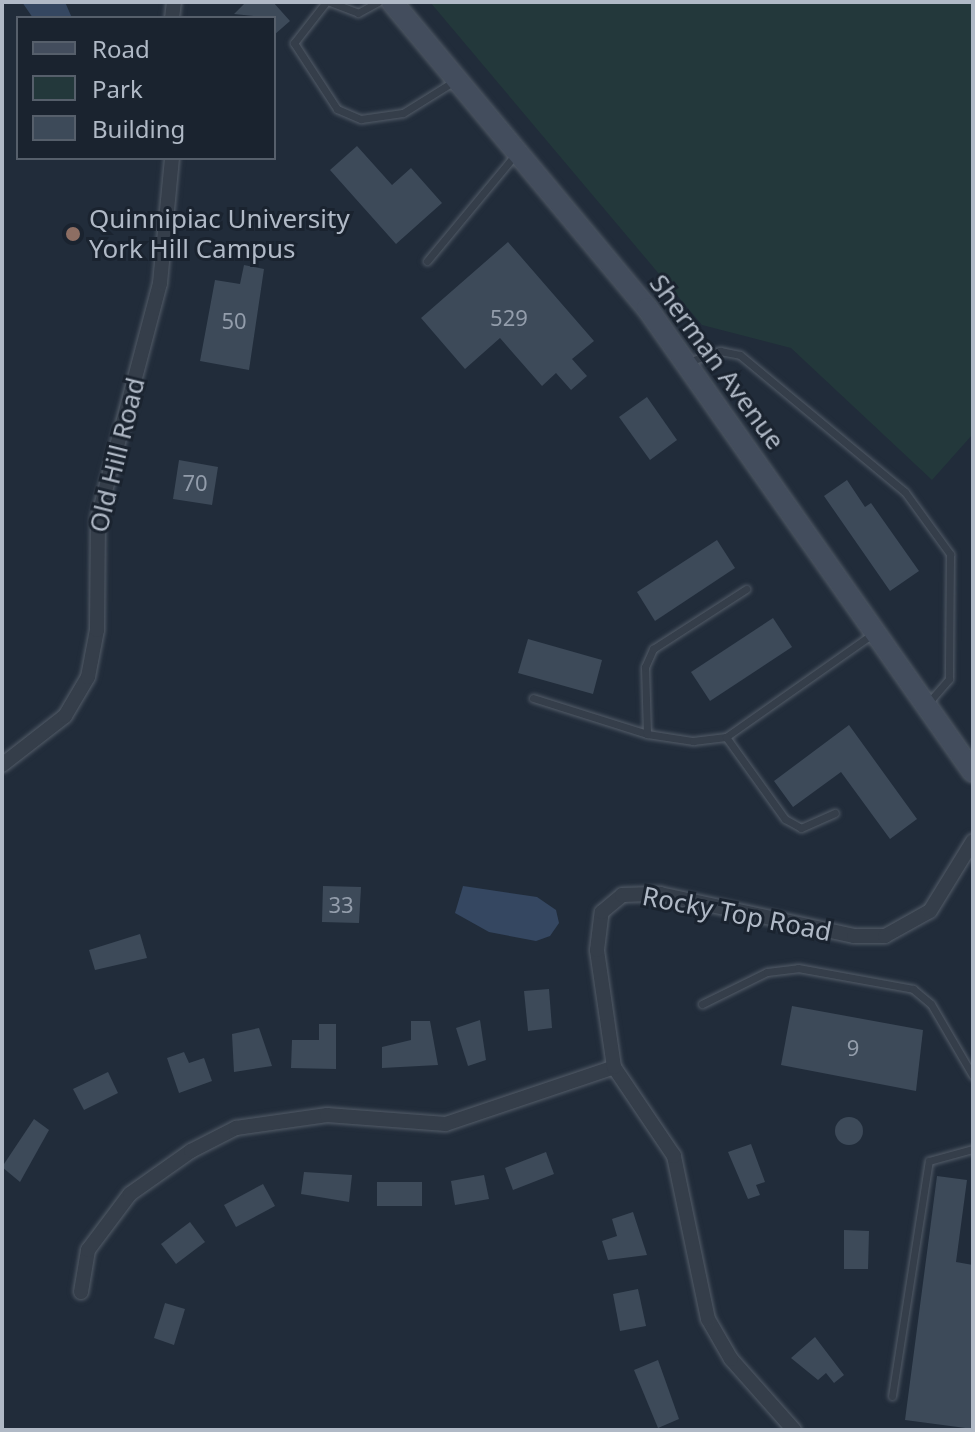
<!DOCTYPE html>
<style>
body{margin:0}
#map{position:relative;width:975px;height:1432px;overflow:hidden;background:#212c3a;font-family:"Noto Sans",sans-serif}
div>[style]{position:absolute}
.green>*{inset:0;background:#23383b}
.water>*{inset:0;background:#354761}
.building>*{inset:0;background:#3d4a59}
.round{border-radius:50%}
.roads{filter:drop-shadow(0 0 2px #535c68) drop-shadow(0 0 2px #535c68)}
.service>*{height:7px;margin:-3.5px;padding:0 3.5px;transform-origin:3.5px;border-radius:3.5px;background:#353e4a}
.minor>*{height:14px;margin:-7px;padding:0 7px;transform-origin:7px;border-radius:7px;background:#353e4a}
.secondary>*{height:20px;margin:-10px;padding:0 10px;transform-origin:10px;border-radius:10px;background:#434d5d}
.dots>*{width:22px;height:22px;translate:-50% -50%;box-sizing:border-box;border:4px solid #1a232f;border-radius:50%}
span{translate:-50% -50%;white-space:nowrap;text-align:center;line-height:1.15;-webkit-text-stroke:6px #1a232f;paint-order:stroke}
.number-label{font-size:22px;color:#939dab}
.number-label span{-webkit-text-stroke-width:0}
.poi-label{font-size:26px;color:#b0b9c6}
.left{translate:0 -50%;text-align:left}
.street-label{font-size:26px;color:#b0b9c6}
.frame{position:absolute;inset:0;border:4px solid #b0b9c6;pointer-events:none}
.legend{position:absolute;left:16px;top:16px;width:260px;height:144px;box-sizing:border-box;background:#1a232f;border:2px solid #565f6b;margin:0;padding:10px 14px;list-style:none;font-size:24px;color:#b0b9c6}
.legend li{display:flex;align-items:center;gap:16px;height:40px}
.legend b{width:40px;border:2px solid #565f6b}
</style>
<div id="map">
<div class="green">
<div style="clip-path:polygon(430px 2px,973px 2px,973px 434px,932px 480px,791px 348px,702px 325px)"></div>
</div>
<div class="water">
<div style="clip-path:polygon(22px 2px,65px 2px,72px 18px,33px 18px)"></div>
<div style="clip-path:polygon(463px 886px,537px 897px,556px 910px,559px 923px,550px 936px,536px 941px,489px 932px,455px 913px)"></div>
</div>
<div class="building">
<div style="clip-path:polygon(246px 2px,273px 2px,290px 21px,274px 35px,274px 18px,234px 14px)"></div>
<div style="clip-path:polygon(357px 146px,392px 185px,411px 168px,442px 203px,396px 244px,330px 170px)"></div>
<div style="clip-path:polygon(508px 242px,594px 341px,572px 359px,587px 376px,571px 390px,556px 373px,542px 386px,500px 338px,465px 369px,421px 318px)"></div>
<div style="clip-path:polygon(244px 265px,264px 269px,249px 370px,200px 361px,215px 280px,240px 284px)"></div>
<div style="clip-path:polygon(647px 397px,677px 440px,650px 460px,619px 417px)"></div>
<div style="clip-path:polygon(179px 460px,218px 467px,212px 505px,173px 499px)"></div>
<div style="clip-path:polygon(847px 480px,865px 507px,871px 503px,919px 571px,890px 591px,824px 496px)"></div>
<div style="clip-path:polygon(717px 540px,735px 568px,655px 621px,637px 592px)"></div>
<div style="clip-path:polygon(773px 618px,792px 647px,710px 701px,691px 672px)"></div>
<div style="clip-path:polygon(528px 639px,602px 660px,593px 694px,518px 673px)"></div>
<div style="clip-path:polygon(849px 725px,917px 819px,890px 839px,841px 772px,793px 807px,774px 781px)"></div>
<div style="clip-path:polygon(323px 886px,361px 887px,359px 923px,322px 922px)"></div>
<div style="clip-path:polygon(140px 934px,147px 958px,95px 970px,89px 950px)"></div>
<div style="clip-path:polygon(549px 989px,552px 1028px,528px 1031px,524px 991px)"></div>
<div style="clip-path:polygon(792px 1006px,923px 1030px,916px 1091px,781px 1065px)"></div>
<div style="clip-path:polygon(480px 1020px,486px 1060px,468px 1066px,456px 1028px)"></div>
<div style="clip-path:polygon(411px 1021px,430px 1021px,438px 1065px,382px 1068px,382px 1047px,411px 1040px)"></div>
<div style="clip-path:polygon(319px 1024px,336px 1024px,336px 1069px,291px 1068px,292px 1040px,319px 1040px)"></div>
<div style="clip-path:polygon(259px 1028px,272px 1066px,234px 1072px,232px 1034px)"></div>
<div style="clip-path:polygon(184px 1052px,189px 1063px,204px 1058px,212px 1081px,179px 1093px,167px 1058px)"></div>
<div style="clip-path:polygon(108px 1072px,118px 1093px,84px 1110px,73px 1089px)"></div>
<div class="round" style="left:835px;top:1117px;width:28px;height:28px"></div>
<div style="clip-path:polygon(34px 1119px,49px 1130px,20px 1182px,2px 1167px)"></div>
<div style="clip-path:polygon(751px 1144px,765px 1182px,756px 1185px,760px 1195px,748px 1199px,728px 1152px)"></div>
<div style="clip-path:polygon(546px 1152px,554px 1174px,513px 1190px,505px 1168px)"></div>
<div style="clip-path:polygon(304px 1172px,352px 1175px,349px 1202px,301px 1194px)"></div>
<div style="clip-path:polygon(484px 1175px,489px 1199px,455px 1205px,451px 1181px)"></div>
<div style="clip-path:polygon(937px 1176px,967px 1180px,956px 1262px,973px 1265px,973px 1429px,905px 1420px)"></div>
<div style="clip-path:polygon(377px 1182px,422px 1182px,422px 1206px,377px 1206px)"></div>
<div style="clip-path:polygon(263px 1184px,275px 1206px,236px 1227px,224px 1205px)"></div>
<div style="clip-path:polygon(633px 1212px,647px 1255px,608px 1260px,602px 1241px,617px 1236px,612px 1219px)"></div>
<div style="clip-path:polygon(190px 1222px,205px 1242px,176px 1264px,161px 1244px)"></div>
<div style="clip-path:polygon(844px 1230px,869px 1231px,868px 1269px,844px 1269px)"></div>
<div style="clip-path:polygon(638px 1289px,646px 1326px,620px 1331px,613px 1294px)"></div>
<div style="clip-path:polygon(165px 1303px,185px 1309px,174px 1345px,154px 1338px)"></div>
<div style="clip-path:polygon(815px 1337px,844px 1375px,834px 1383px,826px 1373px,818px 1380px,791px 1358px)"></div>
<div style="clip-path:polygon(658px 1360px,679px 1419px,658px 1428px,634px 1370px)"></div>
</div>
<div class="roads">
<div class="service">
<div style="left:326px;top:2px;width:52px;rotate:128deg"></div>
<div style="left:294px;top:43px;width:79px;rotate:56.9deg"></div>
<div style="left:337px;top:109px;width:26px;rotate:23deg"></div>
<div style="left:361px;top:119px;width:42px;rotate:-8.1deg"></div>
<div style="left:403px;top:113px;width:62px;rotate:-31.9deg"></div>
<div style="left:330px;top:2px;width:30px;rotate:21deg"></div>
<div style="left:358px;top:13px;width:23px;rotate:-29deg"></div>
<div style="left:427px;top:261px;width:138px;rotate:-50.3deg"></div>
<div style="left:688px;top:362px;width:34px;rotate:-19deg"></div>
<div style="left:720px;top:351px;width:20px;rotate:11deg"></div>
<div style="left:740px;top:355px;width:214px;rotate:39.7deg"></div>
<div style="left:905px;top:492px;width:77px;rotate:54deg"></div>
<div style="left:950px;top:554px;width:125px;rotate:90.5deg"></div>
<div style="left:949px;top:679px;width:32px;rotate:131deg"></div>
<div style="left:533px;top:698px;width:120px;rotate:17.5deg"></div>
<div style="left:647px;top:734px;width:47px;rotate:8.7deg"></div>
<div style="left:693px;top:741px;width:33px;rotate:-7deg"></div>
<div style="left:726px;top:737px;width:181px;rotate:-35.1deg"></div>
<div style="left:647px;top:734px;width:67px;rotate:-91.7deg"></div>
<div style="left:645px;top:667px;width:20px;rotate:-66deg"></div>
<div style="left:653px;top:649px;width:111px;rotate:-32.8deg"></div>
<div style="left:726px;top:737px;width:101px;rotate:54.3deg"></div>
<div style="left:785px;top:819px;width:18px;rotate:29deg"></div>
<div style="left:801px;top:828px;width:37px;rotate:-24deg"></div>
<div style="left:702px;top:1004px;width:72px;rotate:-26.2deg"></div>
<div style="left:767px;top:972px;width:31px;rotate:-7deg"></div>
<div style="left:798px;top:968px;width:117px;rotate:10.3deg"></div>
<div style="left:913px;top:989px;width:23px;rotate:40deg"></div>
<div style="left:931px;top:1004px;width:83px;rotate:59.7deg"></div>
<div style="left:892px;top:1396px;width:238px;rotate:-81.1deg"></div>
<div style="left:929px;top:1161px;width:46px;rotate:-15.3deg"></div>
</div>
<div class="minor">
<div style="left:172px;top:18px;width:16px;rotate:-83deg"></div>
<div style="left:2px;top:765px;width:80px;rotate:-37.9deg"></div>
<div style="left:65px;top:716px;width:45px;rotate:-59.5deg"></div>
<div style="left:88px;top:677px;width:48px;rotate:-79.2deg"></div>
<div style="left:97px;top:630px;width:112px;rotate:-89.5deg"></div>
<div style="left:98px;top:518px;width:243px;rotate:-75.2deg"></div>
<div style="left:160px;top:283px;width:126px;rotate:-84.5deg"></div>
<div style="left:81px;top:1292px;width:43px;rotate:-80.5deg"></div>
<div style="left:88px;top:1250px;width:70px;rotate:-53.1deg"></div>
<div style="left:130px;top:1194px;width:75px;rotate:-35.2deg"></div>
<div style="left:191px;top:1151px;width:51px;rotate:-27.1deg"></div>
<div style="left:236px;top:1128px;width:92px;rotate:-8.1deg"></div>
<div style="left:327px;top:1115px;width:119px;rotate:4.3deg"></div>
<div style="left:446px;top:1124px;width:177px;rotate:-18.7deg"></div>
<div style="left:794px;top:1430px;width:95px;rotate:-131.6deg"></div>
<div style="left:731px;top:1359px;width:46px;rotate:-119.9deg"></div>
<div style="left:708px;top:1319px;width:167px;rotate:-101.8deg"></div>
<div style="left:674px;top:1156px;width:107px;rotate:-124deg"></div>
<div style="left:614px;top:1067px;width:118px;rotate:-98.3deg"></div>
<div style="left:597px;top:950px;width:38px;rotate:-83deg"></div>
<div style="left:602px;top:912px;width:26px;rotate:-40deg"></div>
<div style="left:622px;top:895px;width:38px;rotate:-2deg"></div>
<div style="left:660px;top:894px;width:198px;rotate:12.2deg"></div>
<div style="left:854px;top:936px;width:31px"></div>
<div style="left:885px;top:936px;width:51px;rotate:-29.1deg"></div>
<div style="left:930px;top:911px;width:82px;rotate:-58.4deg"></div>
</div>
<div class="secondary">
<div style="left:392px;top:2px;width:398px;rotate:50.2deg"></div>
<div style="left:647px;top:308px;width:567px;rotate:54.91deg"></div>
</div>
</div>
<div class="dots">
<div style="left:73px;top:234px;background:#8d6e63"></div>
</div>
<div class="number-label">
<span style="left:509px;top:318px">529</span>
<span style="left:234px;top:321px">50</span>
<span style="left:195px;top:483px">70</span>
<span style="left:341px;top:905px">33</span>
<span style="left:853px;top:1048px">9</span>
</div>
<div class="poi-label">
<span class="left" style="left:89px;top:234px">Quinnipiac University<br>York Hill Campus</span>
</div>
<div class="street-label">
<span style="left:717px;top:362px;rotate:54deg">Sherman Avenue</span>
<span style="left:117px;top:455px;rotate:-76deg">Old Hill Road</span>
<span style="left:737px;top:914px;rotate:11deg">Rocky Top Road</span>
</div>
<div class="frame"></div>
<ul class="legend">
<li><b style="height:10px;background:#434d5d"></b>Road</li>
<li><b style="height:22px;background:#23383b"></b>Park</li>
<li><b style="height:22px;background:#3d4a59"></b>Building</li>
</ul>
</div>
